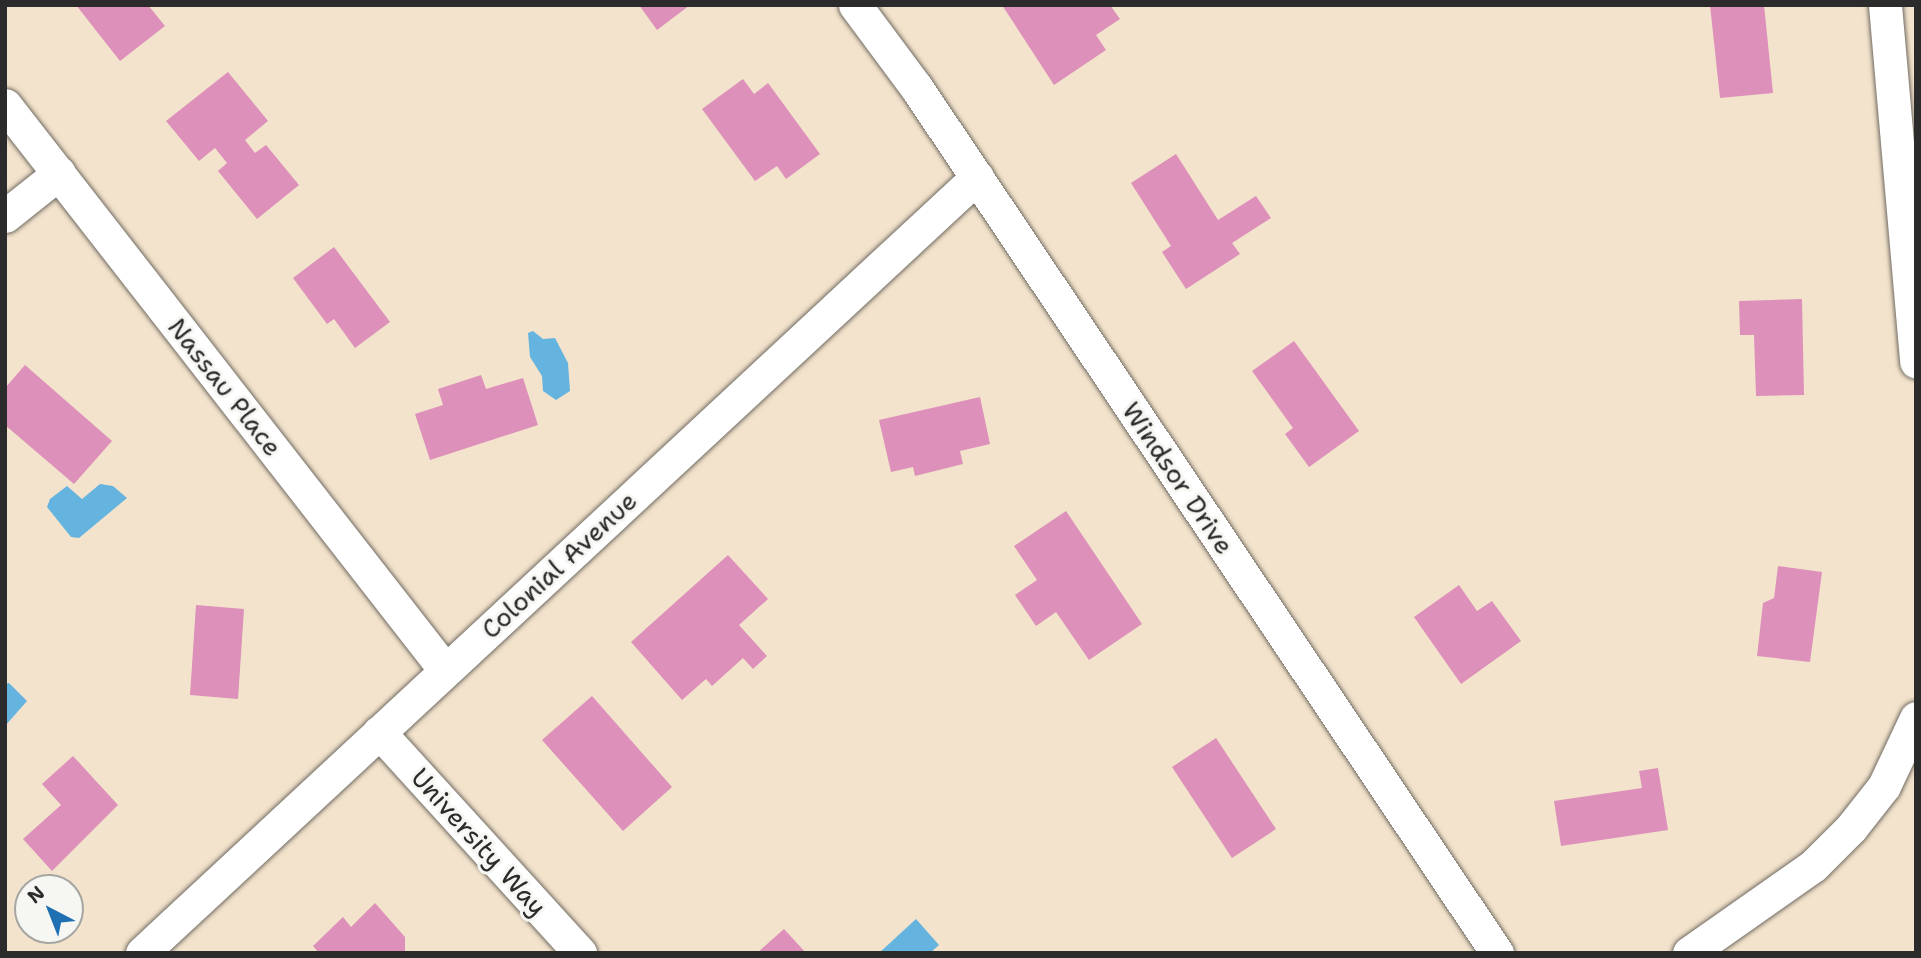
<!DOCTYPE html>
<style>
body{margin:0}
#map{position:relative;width:1921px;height:958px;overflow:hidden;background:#f3e3cc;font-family:"Shantell Sans",sans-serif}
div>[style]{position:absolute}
.water>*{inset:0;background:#64b4df}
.building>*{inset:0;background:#dc90ba}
.roads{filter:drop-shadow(0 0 2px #716b63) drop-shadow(0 0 2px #716b63)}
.minor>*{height:33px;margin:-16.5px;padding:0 16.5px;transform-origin:16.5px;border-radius:16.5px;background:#fff}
span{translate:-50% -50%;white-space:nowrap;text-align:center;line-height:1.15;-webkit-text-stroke:6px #f6f6f2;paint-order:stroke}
.street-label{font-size:26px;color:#2b2b2b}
.frame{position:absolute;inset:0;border:7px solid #2b2b2b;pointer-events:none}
.north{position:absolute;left:14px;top:874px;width:70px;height:70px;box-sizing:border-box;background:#f6f6f2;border:2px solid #a5a5a2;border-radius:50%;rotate:318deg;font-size:19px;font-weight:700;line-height:28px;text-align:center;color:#2b2b2b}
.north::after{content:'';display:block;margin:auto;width:24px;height:32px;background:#1f6fb2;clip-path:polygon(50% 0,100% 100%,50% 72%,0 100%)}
</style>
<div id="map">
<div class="water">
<div style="clip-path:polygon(533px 331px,543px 339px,555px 338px,568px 363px,570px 391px,556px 400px,543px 391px,542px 376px,530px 357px,528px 333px)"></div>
<div style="clip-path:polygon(100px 484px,113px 486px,127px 498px,79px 538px,71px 537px,47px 507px,50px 499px,67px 486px,82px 499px)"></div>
<div style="clip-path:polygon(9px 683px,27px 701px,5px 726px,5px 684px)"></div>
<div style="clip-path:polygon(916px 919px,939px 945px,930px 953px,879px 953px)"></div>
</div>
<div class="building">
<div style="clip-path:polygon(76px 5px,148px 5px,165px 26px,120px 61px)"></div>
<div style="clip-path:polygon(639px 5px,690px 5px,657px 30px)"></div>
<div style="clip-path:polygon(1002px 5px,1110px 5px,1120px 19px,1096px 35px,1106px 50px,1054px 85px)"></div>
<div style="clip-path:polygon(1710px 5px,1764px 5px,1773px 93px,1720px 98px)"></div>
<div style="clip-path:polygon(228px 72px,268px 121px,245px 140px,255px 153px,266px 145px,299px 185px,257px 219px,218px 171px,227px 163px,215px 148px,199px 161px,166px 121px)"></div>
<div style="clip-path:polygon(743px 79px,754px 94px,768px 83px,820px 154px,786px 179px,777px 166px,755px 181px,702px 109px)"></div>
<div style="clip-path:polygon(1176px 154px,1218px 220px,1256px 196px,1271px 218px,1232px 243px,1240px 254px,1186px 289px,1162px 252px,1171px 246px,1131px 183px)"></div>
<div style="clip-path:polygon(334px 247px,390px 322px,355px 348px,334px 319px,327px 324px,293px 278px)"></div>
<div style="clip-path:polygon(1802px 299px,1804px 395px,1756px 396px,1754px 335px,1740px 335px,1739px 301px)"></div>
<div style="clip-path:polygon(1294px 341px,1359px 431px,1309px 467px,1285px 434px,1293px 428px,1252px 371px)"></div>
<div style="clip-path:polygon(25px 365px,112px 441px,74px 484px,5px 425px,5px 388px)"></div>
<div style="clip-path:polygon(481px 375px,486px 389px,523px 378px,538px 425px,430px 460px,415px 414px,443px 405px,438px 389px)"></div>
<div style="clip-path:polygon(980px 397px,990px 444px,960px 451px,963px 464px,915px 476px,913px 467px,891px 472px,879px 420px)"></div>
<div style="clip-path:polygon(1066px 511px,1142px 624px,1089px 660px,1056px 612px,1036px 626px,1015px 595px,1037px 580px,1014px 546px)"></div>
<div style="clip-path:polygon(728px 555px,768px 599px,739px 625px,767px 656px,753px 669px,743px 658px,712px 686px,706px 679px,682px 700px,631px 642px)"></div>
<div style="clip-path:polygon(1778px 566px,1822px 572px,1810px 662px,1757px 656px,1763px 603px,1774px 598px)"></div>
<div style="clip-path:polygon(1459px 585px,1477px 611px,1492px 601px,1521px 641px,1461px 684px,1414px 617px)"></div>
<div style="clip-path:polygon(196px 605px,244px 609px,238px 699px,190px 695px)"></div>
<div style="clip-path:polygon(592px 696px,672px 787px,623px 831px,542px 740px)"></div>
<div style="clip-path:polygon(1216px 738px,1276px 829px,1232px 858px,1172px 767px)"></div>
<div style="clip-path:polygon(73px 756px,118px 805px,52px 871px,23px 839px,61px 805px,42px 784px)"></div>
<div style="clip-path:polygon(1658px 768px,1668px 830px,1561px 846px,1554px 801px,1642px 788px,1639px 771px)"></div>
<div style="clip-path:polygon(375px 903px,405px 937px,405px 953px,319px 953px,313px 946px,343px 917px,351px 927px)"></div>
<div style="clip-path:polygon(784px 929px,806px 953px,757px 953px)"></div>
</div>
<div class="roads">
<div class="minor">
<div style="left:855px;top:5px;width:102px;rotate:53.4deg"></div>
<div style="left:916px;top:87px;width:1043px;rotate:56.14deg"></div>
<div style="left:1885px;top:5px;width:358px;rotate:85deg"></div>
<div style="left:5px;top:105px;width:716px;rotate:52.09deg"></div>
<div style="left:5px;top:216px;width:69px;rotate:-38.5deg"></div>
<div style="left:379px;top:732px;width:299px;rotate:47.7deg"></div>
<div style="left:142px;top:953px;width:1140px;rotate:-42.9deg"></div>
<div style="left:1689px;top:953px;width:151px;rotate:-35.1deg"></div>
<div style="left:1813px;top:866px;width:54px;rotate:-45deg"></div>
<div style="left:1851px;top:828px;width:53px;rotate:-51.8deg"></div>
<div style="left:1884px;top:786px;width:75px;rotate:-64.8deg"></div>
</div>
</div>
<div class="street-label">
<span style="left:225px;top:387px;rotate:52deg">Nassau Place</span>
<span style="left:1178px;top:478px;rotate:56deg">Windsor Drive</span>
<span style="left:559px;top:565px;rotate:-43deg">Colonial Avenue</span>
<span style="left:479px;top:842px;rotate:48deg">University Way</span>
</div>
<div class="frame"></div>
<div class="north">N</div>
</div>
